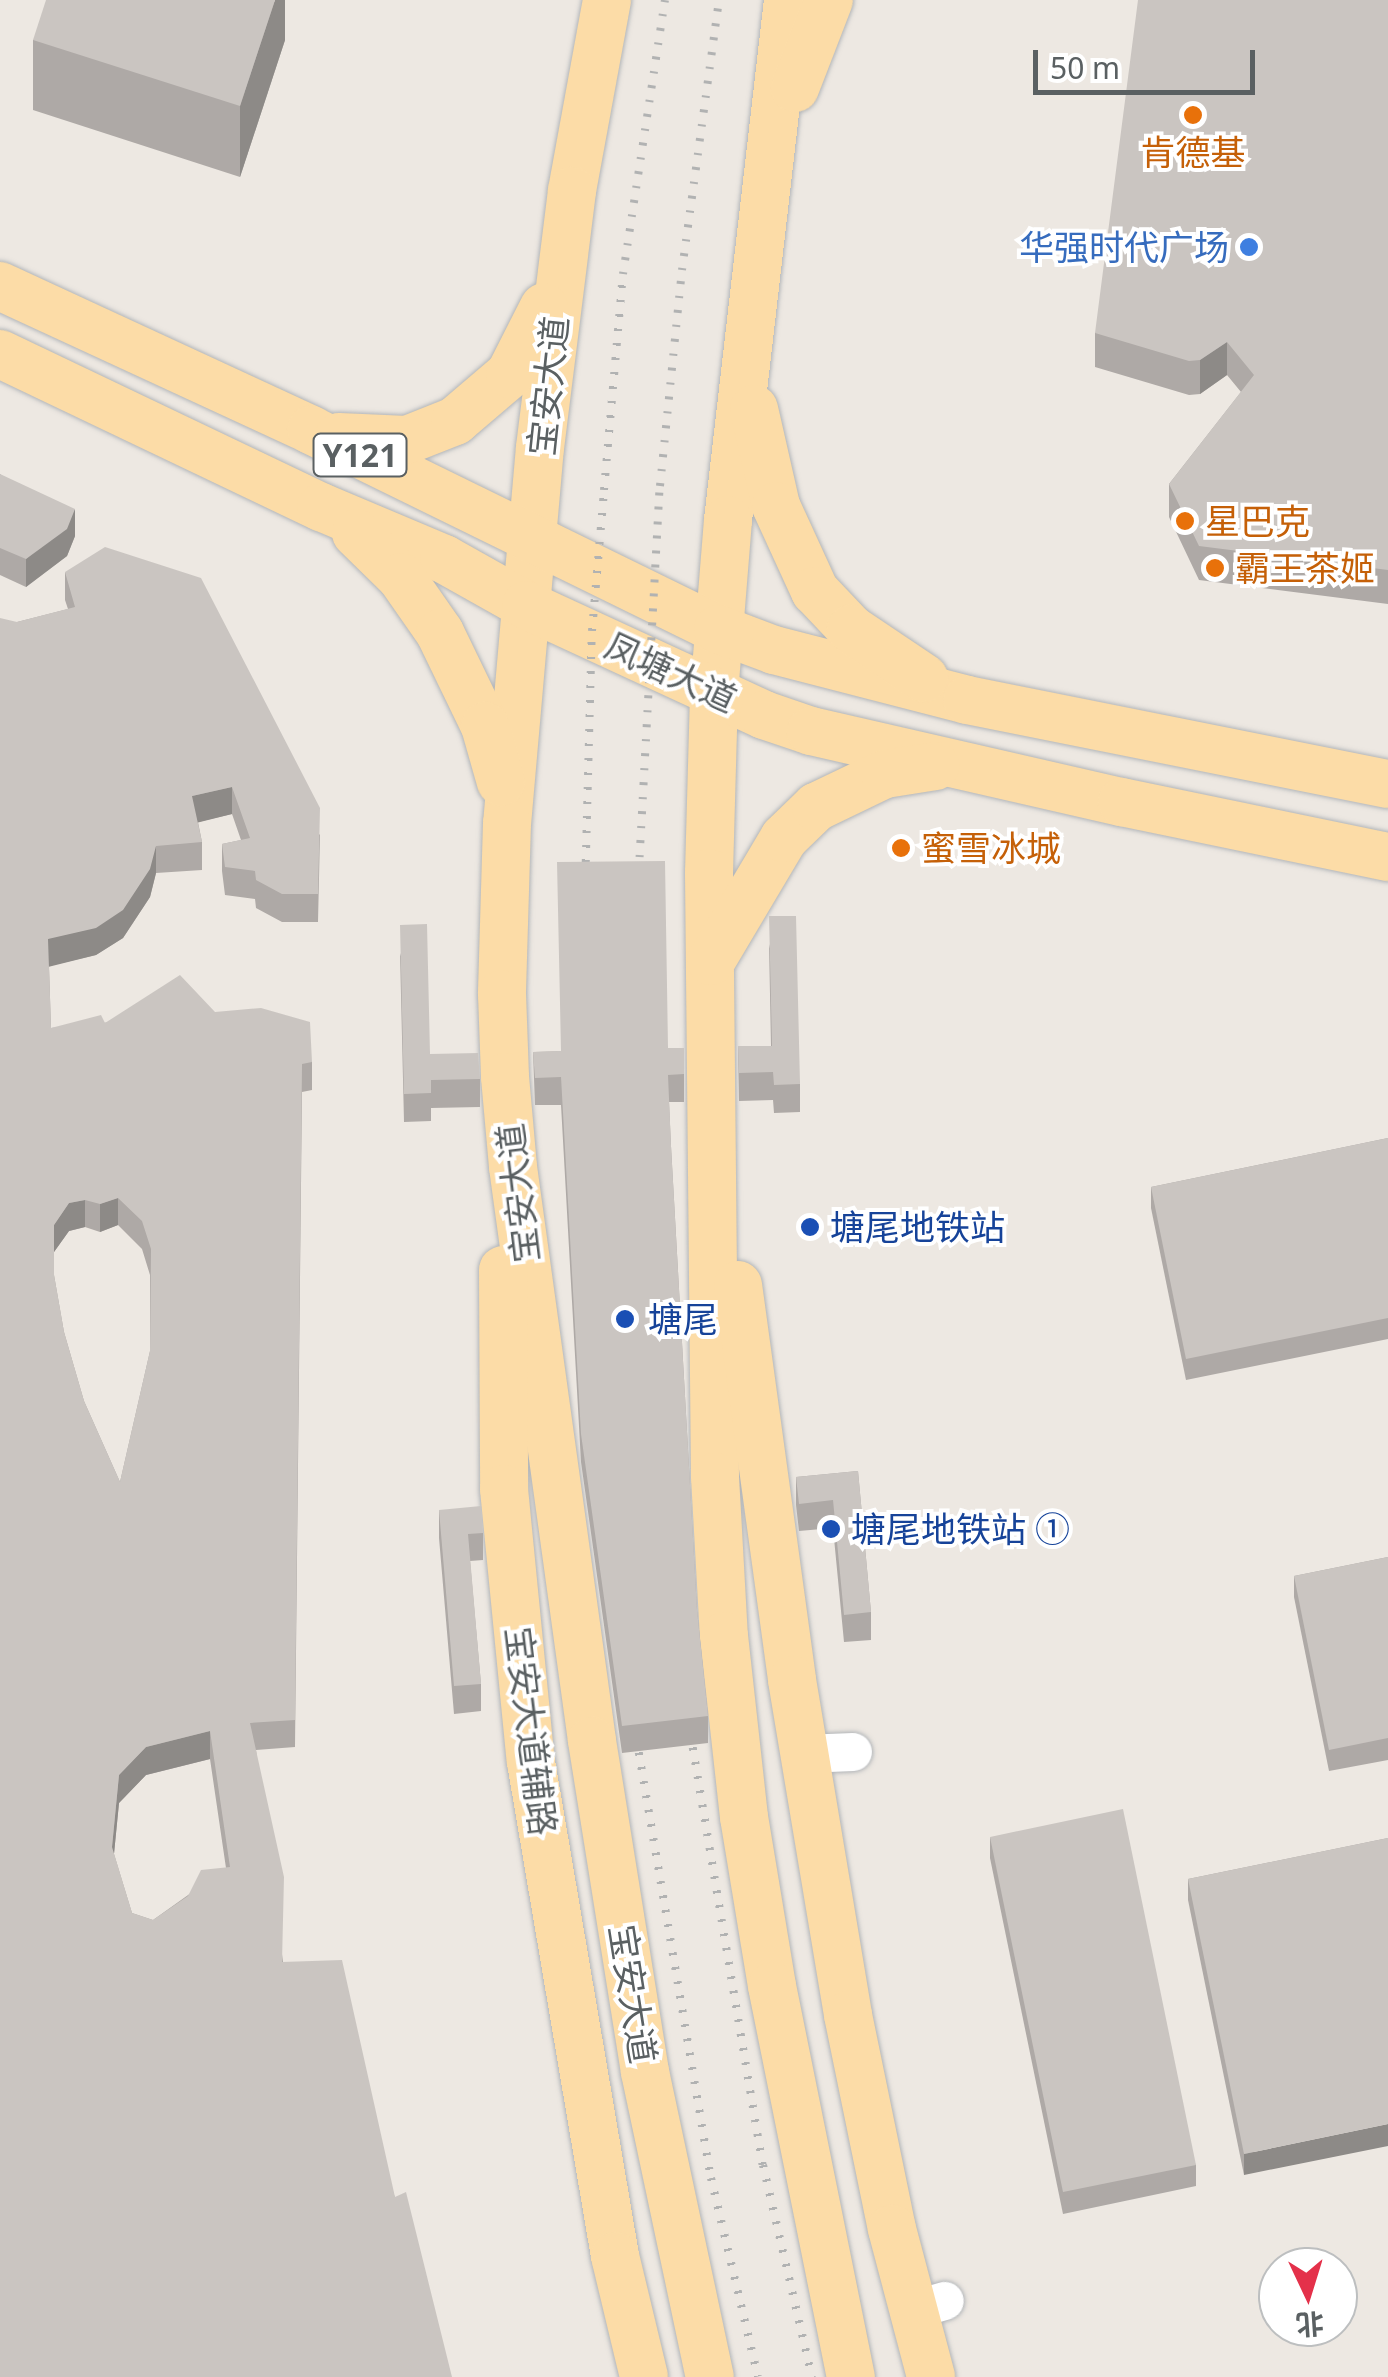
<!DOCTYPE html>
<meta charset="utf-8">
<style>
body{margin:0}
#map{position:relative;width:1388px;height:2377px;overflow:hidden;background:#ede8e2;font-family:"Noto Sans","Noto Sans SC",sans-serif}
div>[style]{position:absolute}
.roads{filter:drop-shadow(0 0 2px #b3b6b9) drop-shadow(0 0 2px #b3b6b9)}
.minor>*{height:38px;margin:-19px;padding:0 19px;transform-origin:19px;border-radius:19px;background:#fff}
.major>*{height:48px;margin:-24px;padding:0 24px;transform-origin:24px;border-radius:24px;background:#fcdca7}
.rail>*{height:8px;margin-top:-4px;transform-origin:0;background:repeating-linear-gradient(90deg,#b1b2b2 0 2.5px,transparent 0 14.5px)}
.wall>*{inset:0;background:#aea9a6}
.shaded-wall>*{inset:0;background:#8d8a87}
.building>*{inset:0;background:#cac5c1}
.dots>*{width:28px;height:28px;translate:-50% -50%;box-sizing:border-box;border:5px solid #fff;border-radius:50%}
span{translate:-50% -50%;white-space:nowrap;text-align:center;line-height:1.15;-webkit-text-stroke:8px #fff;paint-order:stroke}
.shield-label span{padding:2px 8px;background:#fff;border:2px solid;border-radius:8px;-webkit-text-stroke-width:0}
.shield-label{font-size:32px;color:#5a6062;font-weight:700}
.food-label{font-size:35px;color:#c56008}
.left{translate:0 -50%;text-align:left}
.shop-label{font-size:35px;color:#366cbe}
.right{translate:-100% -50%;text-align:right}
.street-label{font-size:35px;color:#5a6062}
.transit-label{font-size:35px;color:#164399}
.north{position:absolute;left:1258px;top:2247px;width:100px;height:100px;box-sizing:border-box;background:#fff;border:2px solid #bdbfc0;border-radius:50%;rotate:176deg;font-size:28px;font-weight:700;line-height:40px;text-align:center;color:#5a6062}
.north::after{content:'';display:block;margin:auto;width:35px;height:45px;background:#e4314a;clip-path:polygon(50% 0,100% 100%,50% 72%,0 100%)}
.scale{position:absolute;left:1033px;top:50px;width:222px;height:45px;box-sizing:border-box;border:5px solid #5a6062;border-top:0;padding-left:12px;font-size:30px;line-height:35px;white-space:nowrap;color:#5a6062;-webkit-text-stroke:8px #fff;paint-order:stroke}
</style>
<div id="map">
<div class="roads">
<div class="minor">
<div style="left:804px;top:1754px;width:49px;rotate:-2.3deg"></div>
<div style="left:913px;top:2310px;width:33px;rotate:-16deg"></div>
</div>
<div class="major">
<div style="left:607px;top:0;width:194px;rotate:100.4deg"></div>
<div style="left:572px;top:191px;width:258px;rotate:97.1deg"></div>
<div style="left:540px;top:447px;width:377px;rotate:95deg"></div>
<div style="left:507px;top:823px;width:171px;rotate:91.7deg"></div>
<div style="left:502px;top:994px;width:83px;rotate:87.9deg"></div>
<div style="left:505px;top:1077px;width:90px;rotate:84.9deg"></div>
<div style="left:513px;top:1167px;width:579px;rotate:82.16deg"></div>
<div style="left:592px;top:1741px;width:335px;rotate:80.9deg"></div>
<div style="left:645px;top:2072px;width:312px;rotate:78deg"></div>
<div style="left:788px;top:0;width:523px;rotate:96.58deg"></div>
<div style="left:728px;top:520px;width:175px;rotate:94.6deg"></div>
<div style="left:714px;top:694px;width:179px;rotate:91.6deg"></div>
<div style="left:709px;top:873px;width:604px;rotate:89.43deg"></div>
<div style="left:715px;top:1477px;width:159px;rotate:86.8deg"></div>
<div style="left:724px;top:1636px;width:182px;rotate:83.7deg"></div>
<div style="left:744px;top:1817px;width:171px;rotate:80.6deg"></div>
<div style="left:772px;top:1986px;width:399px;rotate:78.6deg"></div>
<div style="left:795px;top:88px;width:94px;rotate:-68.9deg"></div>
<div style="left:0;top:286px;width:343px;rotate:24.8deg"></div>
<div style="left:311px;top:430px;width:453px;rotate:26.1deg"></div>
<div style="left:718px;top:629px;width:60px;rotate:20.6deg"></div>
<div style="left:774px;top:650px;width:199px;rotate:14.5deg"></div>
<div style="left:967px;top:700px;width:429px;rotate:11.3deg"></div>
<div style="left:0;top:354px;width:356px;rotate:25.5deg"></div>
<div style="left:321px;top:507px;width:134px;rotate:22.9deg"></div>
<div style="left:444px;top:559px;width:94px;rotate:29.3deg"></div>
<div style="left:526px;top:605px;width:262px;rotate:24.8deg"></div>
<div style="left:764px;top:715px;width:50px;rotate:18.8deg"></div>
<div style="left:811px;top:731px;width:319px;rotate:12.9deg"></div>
<div style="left:1122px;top:802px;width:272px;rotate:11.7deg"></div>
<div style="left:754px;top:409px;width:99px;rotate:77.2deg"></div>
<div style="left:776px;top:506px;width:94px;rotate:65.4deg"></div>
<div style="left:815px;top:591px;width:52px;rotate:46.5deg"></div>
<div style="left:851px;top:629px;width:88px;rotate:33.9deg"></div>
<div style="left:339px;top:437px;width:68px;rotate:2.5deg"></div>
<div style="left:407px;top:440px;width:52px;rotate:-21.6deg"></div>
<div style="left:455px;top:421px;width:72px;rotate:-40.5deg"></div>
<div style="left:510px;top:374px;width:75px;rotate:-63.1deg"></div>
<div style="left:356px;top:533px;width:63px;rotate:44.4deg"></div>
<div style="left:401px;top:577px;width:68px;rotate:55.1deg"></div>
<div style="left:440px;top:633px;width:103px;rotate:64.2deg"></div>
<div style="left:485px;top:726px;width:58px;rotate:74.1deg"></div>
<div style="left:711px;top:961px;width:143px;rotate:-59.3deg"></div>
<div style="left:784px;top:838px;width:45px;rotate:-44.1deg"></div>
<div style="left:816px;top:807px;width:76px;rotate:-25.6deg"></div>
<div style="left:885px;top:774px;width:51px;rotate:-9.1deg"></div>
<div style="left:503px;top:1270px;width:219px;rotate:89.7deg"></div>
<div style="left:504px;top:1489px;width:274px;rotate:84.4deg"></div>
<div style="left:531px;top:1762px;width:501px;rotate:80.35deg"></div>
<div style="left:615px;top:2256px;width:124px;rotate:76.5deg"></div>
<div style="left:738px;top:1285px;width:399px;rotate:82.2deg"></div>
<div style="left:792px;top:1680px;width:340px;rotate:80.5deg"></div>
<div style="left:848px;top:2015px;width:218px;rotate:78.4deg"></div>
<div style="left:892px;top:2229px;width:153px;rotate:75.2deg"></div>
</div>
</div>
<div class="rail">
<div style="left:638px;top:886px;width:401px;rotate:-86.9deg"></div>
<div style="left:660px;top:486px;width:217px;rotate:-84.2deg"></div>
<div style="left:682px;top:270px;width:273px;rotate:-82.2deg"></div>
<div style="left:585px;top:891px;width:260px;rotate:-88.5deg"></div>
<div style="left:592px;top:631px;width:142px;rotate:-85.1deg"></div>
<div style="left:604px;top:490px;width:217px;rotate:-85deg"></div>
<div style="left:623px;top:274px;width:277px;rotate:-81.3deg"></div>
<div style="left:688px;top:1719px;width:452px;rotate:80.5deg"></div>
<div style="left:763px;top:2165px;width:218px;rotate:77deg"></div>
<div style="left:634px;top:1724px;width:460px;rotate:80.4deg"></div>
<div style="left:711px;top:2178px;width:204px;rotate:76.7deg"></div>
</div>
<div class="wall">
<div style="clip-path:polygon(285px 0,285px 40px,240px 177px,33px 110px,33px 40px)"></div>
<div style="clip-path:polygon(1388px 0,1388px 604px,1199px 580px,1169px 517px,1169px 484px,1241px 392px,1227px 375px,1200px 394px,1189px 395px,1095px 367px,1095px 333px)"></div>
<div style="clip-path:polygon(0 474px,75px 536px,67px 556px,26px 587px,0 575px)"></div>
<div style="clip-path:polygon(evenodd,65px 572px,320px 835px,318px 922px,282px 922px,256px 908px,255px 899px,225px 895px,222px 871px,222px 844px,241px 840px,232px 814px,198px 822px,202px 842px,202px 870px,156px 873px,150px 897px,123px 938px,96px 955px,49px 966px,51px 1028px,215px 1012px,312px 1062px,312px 1090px,302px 1092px,295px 1747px,256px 1750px,283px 1962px,395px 2197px,0 2377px,17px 622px,68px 609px,65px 600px,65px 572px,118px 1225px,142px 1249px,150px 1275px,150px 1351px,120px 1482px,84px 1401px,64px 1332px,54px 1275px,54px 1252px,69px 1231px,85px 1227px,100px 1232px,118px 1225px,65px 572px,210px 1759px,226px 1868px,153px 1920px,132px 1913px,114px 1854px,119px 1803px,146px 1775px,210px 1759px)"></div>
<div style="clip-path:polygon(769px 944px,800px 1084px,800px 1112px,774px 1113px,773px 1100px,739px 1101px,738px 1046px,771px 1046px)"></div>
<div style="clip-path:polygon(400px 953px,430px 1054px,480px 1079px,480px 1107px,431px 1108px,431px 1121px,404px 1122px)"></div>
<div style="clip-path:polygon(684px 1048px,684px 1102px,669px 1102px,671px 1146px,697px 1610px,708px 1716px,708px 1743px,622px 1753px,581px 1462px,561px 1105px,535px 1105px,533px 1052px)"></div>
<div style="clip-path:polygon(1388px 1138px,1388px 1339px,1186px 1380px,1151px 1208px,1151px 1187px)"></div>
<div style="clip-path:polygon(858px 1471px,871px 1612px,871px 1640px,844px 1642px,833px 1528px,799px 1531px,796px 1505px,796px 1477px)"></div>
<div style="clip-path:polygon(439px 1510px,483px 1533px,483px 1560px,470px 1561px,481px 1684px,481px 1711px,454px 1714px,439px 1538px)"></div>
<div style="clip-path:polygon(1388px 1557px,1388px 1760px,1329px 1771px,1294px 1597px,1294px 1576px)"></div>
<div style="clip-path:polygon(990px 1837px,1196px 2165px,1196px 2186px,1063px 2214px,990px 1858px)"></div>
<div style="clip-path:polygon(1388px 1838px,1244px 2175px,1188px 1900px,1188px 1879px)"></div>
</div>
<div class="shaded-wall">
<div style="clip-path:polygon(275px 0,285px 0,285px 40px,240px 177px,240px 106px)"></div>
<div style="clip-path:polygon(1227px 342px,1227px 375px,1200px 394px,1200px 360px)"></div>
<div style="clip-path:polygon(75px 509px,75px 536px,67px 556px,26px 587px,26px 559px)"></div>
<div style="clip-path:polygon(232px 787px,232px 814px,192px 824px,192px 796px)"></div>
<div style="clip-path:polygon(156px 846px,156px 873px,150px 897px,123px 938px,96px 955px,48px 967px,48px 939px)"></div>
<div style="clip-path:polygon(118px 1198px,118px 1225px,100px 1232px,100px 1204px)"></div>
<div style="clip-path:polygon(85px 1200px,85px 1227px,69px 1231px,54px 1252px,54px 1225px,69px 1203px)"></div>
<div style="clip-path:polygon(210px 1731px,210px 1759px,146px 1775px,119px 1803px,112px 1874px,112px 1847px,119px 1775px,146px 1747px)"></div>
<div style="clip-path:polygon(1388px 2124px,1388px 2146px,1244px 2175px,1244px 2154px)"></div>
</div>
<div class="building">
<div style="clip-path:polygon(46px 0,275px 0,240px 106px,33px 40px)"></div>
<div style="clip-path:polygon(1138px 0,1388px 0,1388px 570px,1199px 546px,1169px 484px,1254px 375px,1227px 342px,1200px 360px,1189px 361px,1095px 333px)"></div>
<div style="clip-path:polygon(0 474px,75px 509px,67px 529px,26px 559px,0 548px)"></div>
<div style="clip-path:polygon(evenodd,105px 547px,201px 578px,320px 808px,318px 894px,282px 894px,256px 880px,255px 871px,225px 867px,222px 844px,250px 838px,232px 787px,192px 796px,202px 842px,156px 846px,150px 869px,123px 910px,96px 928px,48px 939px,51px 1028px,101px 1015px,105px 1023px,180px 975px,215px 1012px,261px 1008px,310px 1022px,312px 1062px,302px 1064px,295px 1720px,250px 1723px,284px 1877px,282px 1962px,342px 1960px,395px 2197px,406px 2192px,452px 2377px,0 2377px,0 618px,17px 622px,75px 607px,65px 572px,105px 547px,118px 1198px,142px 1221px,151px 1249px,150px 1351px,120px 1482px,84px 1401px,64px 1332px,54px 1275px,54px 1225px,69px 1203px,85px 1200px,100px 1204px,118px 1198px,105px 547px,210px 1731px,230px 1867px,201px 1870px,188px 1896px,153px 1920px,132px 1913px,112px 1847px,119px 1775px,146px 1747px,210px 1731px)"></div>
<div style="clip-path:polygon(665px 861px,668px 1048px,684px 1048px,684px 1074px,668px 1075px,671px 1146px,697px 1610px,708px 1716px,622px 1726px,581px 1434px,561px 1077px,535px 1078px,533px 1052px,561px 1051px,557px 862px)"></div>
<div style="clip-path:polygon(769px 916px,796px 916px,800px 1084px,774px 1085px,773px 1072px,739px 1073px,738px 1046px,772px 1046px)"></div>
<div style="clip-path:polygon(427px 924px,430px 1054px,478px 1053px,480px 1079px,431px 1080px,431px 1093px,404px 1094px,400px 925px)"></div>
<div style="clip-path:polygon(1388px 1138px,1388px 1318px,1186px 1359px,1151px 1187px)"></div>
<div style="clip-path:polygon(858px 1471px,871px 1612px,844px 1615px,833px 1500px,799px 1504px,796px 1477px)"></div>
<div style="clip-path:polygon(481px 1506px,483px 1533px,468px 1534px,481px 1684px,454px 1686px,439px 1510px)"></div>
<div style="clip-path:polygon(1388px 1557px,1388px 1738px,1329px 1750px,1294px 1576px)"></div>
<div style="clip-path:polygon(1123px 1809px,1196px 2165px,1063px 2192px,990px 1837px)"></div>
<div style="clip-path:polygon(1388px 1838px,1388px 2124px,1244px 2154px,1188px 1879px)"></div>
</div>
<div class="dots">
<div style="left:1193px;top:115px;background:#e8710a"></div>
<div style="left:1249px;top:247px;background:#3f7fe0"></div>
<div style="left:1185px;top:521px;background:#e8710a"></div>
<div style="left:1215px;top:568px;background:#e8710a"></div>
<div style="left:901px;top:848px;background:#e8710a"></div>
<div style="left:810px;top:1227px;background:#1a4fb4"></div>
<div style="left:625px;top:1319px;background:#1a4fb4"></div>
<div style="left:831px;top:1529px;background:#1a4fb4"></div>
</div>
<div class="shield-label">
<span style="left:360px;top:455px">Y121</span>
</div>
<div class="food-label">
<span style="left:1193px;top:152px">肯德基</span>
<span class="left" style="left:1205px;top:521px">星巴克</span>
<span class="left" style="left:1235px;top:568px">霸王茶姬</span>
<span class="left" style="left:921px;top:848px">蜜雪冰城</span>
</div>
<div class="shop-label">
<span class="right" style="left:1229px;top:247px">华强时代广场</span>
</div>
<div class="street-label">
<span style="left:548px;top:386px;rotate:-84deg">宝安大道</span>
<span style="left:671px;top:672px;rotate:25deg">凤塘大道</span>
<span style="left:518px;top:1193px;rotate:-97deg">宝安大道</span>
<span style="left:531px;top:1731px;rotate:83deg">宝安大道辅路</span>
<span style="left:633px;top:1994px;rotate:81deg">宝安大道</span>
</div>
<div class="transit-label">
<span class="left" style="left:830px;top:1227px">塘尾地铁站</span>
<span class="left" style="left:648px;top:1319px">塘尾</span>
<span class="left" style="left:851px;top:1529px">塘尾地铁站 ①</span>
</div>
<div class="north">北</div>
<div class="scale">50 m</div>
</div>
